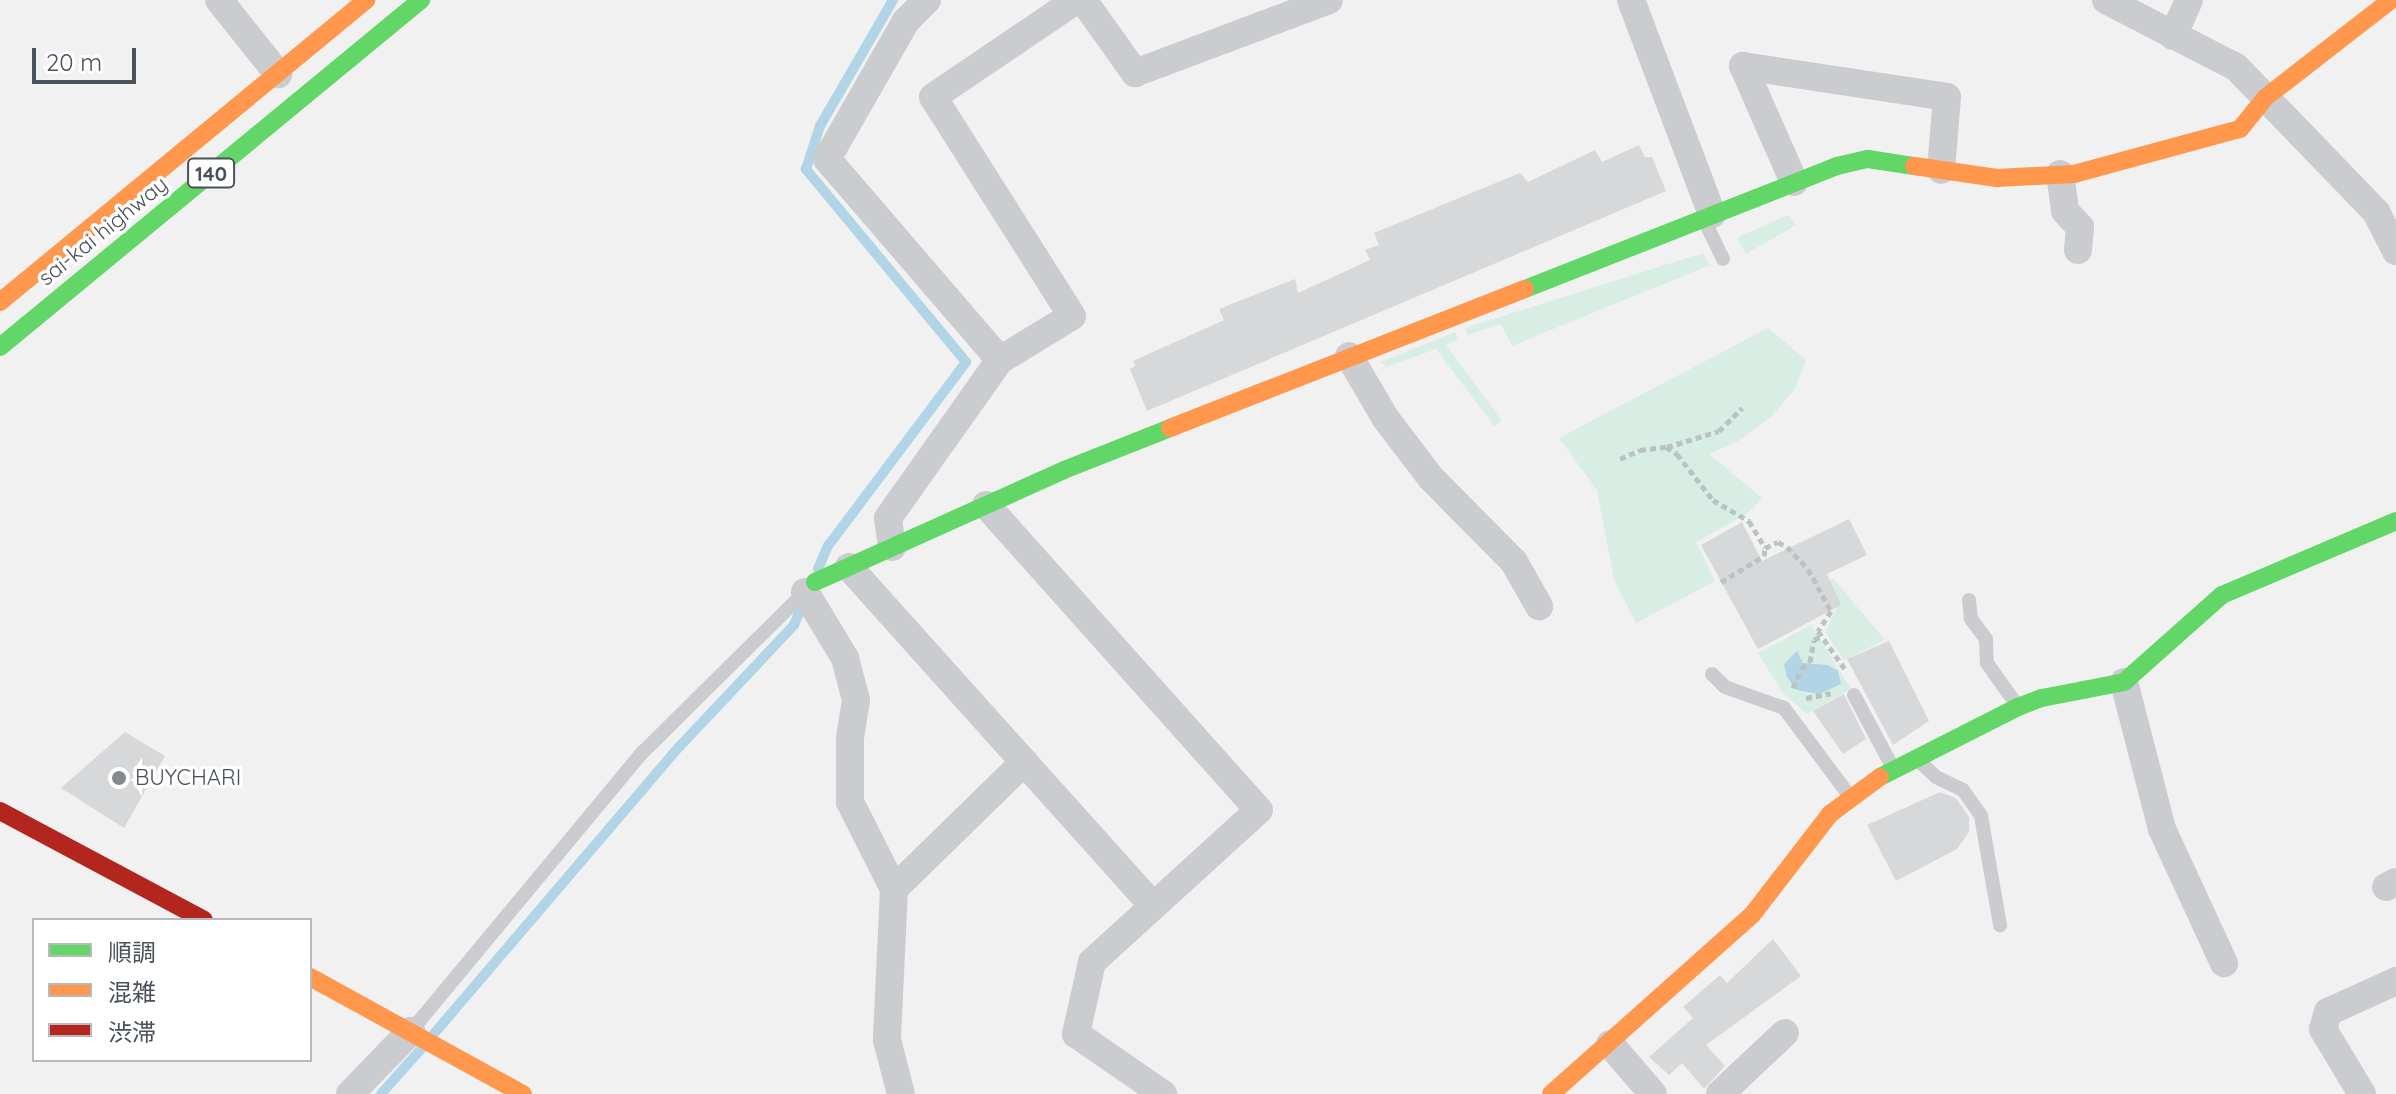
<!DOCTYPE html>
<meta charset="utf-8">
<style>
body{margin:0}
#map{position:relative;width:2396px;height:1094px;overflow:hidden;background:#f1f1f1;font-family:Quicksand,"Noto Sans JP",sans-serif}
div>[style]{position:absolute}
.green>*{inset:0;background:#d8ede3}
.water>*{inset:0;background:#b1d4e6}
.stream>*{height:10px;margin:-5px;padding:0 5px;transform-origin:5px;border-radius:5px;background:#b1d4e6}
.building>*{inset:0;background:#d7d8da}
.path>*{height:5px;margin-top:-2.5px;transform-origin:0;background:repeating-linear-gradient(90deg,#bac3c1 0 6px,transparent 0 10px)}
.lane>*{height:14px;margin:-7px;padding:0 7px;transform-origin:7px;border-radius:7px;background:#cbcccf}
.street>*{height:28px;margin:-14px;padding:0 14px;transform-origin:14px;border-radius:14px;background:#cbcccf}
.fast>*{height:18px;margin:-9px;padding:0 9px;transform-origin:9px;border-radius:9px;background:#63d668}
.slow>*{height:18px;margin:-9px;padding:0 9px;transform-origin:9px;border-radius:9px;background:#ff974d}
.jam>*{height:18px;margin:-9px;padding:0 9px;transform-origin:9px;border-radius:9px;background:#b3261e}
.dots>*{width:22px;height:22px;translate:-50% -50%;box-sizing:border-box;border:4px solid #fff;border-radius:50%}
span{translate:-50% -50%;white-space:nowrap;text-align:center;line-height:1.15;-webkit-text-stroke:7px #fff;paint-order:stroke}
.shield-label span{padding:2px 6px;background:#fff;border:2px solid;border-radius:6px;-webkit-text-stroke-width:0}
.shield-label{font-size:20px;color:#4a515b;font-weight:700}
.street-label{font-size:22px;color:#4a515b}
.poi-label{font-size:22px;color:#4a515b}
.left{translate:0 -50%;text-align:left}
.legend{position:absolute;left:32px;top:918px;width:280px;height:144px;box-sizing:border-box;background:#fff;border:2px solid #b7b9bd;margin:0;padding:10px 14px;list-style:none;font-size:24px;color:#4a515b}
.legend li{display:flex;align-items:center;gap:16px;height:40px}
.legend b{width:40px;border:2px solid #b7b9bd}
.scale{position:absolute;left:32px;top:48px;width:104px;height:36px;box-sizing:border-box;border:4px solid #4a515b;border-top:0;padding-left:10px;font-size:24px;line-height:28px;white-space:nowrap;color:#4a515b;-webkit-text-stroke:6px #fff;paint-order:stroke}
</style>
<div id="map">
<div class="green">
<div style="clip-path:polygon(1788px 215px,1796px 225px,1746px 254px,1737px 238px)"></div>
<div style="clip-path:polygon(1703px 253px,1710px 265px,1512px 346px,1501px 324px,1468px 335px,1465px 328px)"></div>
<div style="clip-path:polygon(1768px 328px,1806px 360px,1795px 389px,1772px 416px,1742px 439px,1709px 454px,1762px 498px,1747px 514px,1696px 542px,1715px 581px,1636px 623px,1614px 580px,1597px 490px,1559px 438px)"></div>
<div style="clip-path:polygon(1455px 332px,1458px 340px,1446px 345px,1502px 421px,1494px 426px,1436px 349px,1386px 367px,1381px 362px)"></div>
<div style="clip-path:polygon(1833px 578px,1885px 640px,1844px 660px,1825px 632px,1836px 609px,1823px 584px)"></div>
<div style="clip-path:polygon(1811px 625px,1851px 689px,1807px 714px,1782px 692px,1758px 653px)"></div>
</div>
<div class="water">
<div style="clip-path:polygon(1797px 651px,1803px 663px,1828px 665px,1838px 671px,1841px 684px,1819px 694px,1797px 690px,1787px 677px,1784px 664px)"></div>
</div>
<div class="stream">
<div style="left:818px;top:569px;width:25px;rotate:-67deg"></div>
<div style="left:828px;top:546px;width:230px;rotate:-53.1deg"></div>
<div style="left:966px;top:362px;width:251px;rotate:-129.7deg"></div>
<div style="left:806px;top:169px;width:45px;rotate:-72deg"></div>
<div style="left:820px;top:126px;width:146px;rotate:-59.9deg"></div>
<div style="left:432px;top:1036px;width:382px;rotate:-49.5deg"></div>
<div style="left:680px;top:746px;width:166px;rotate:-46.7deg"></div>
<div style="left:794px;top:625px;width:28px;rotate:-67deg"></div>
<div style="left:381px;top:1094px;width:62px;rotate:-48.3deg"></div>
</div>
<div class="building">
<div style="clip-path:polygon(1639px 145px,1645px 157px,1652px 157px,1666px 191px,1147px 411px,1130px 369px,1135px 366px,1133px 361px,1224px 320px,1219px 309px,1295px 279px,1298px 293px,1370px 260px,1365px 250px,1379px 245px,1374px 233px,1520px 173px,1528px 182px,1595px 150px,1602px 162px)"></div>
<div style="clip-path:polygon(1849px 519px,1867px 555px,1827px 574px,1841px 605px,1758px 649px,1701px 545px,1742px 522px,1762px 561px)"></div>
<div style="clip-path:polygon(1889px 641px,1929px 721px,1893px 745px,1847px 659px)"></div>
<div style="clip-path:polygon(1844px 694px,1866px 739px,1843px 754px,1813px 711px)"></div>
<div style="clip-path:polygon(125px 732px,165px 756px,124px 828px,61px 788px)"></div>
<div style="clip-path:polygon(1940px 792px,1956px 798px,1969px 817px,1969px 832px,1957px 849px,1896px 881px,1867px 825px)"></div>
<div style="clip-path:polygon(1773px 939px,1801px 976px,1706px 1045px,1725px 1066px,1704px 1089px,1682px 1063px,1669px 1075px,1649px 1057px,1693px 1018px,1683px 1007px,1720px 975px,1727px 983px)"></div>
</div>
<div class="path">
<div style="left:1667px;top:447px;width:54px;rotate:-17.1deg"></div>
<div style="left:1719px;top:431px;width:33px;rotate:-45deg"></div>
<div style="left:1620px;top:459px;width:22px;rotate:-24deg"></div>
<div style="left:1640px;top:450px;width:26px;rotate:-7deg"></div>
<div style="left:1666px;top:447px;width:13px;rotate:32deg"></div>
<div style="left:1677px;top:454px;width:58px;rotate:52deg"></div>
<div style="left:1713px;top:500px;width:42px;rotate:30.3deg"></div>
<div style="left:1749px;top:521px;width:31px;rotate:59deg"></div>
<div style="left:1765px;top:548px;width:14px;rotate:-25deg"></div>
<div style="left:1778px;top:542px;width:10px;rotate:29deg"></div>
<div style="left:1787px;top:547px;width:30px;rotate:46deg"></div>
<div style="left:1808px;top:569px;width:48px;rotate:61.3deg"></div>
<div style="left:1831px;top:611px;width:24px;rotate:123deg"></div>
<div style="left:1818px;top:631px;width:50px;rotate:54.7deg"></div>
<div style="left:1721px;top:582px;width:50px;rotate:-31.2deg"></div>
<div style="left:1764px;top:556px;width:8px;rotate:-83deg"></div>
<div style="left:1793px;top:688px;width:21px;rotate:-67deg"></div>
<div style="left:1801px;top:669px;width:11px;rotate:-38deg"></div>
<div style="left:1810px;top:662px;width:22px;rotate:-80deg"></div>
<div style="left:1814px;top:640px;width:8px;rotate:-30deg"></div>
<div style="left:1806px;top:698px;width:25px;rotate:-11deg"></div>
</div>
<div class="lane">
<div style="left:1705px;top:222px;width:41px;rotate:64.1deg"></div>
<div style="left:1969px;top:600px;width:19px;rotate:84deg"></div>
<div style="left:1971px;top:619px;width:25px;rotate:53deg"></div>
<div style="left:1986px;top:639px;width:24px;rotate:88deg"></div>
<div style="left:1987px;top:663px;width:50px;rotate:54.7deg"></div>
<div style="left:1712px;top:674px;width:18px;rotate:45deg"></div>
<div style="left:1725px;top:687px;width:63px;rotate:19.6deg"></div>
<div style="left:1784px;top:708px;width:107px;rotate:53.3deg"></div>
<div style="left:1854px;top:695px;width:83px;rotate:61.9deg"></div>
<div style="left:1920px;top:762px;width:22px;rotate:43deg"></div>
<div style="left:1936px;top:777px;width:30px;rotate:26deg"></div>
<div style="left:1963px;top:790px;width:32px;rotate:55deg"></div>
<div style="left:1981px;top:816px;width:111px;rotate:80.1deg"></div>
<div style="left:411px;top:1031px;width:363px;rotate:-50.3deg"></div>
<div style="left:643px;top:752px;width:233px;rotate:-44.7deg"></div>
</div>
<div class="street">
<div style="left:219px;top:0;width:95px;rotate:51.4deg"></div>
<div style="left:927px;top:0;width:30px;rotate:135deg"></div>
<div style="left:906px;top:21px;width:159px;rotate:119.8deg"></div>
<div style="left:827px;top:159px;width:265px;rotate:49.3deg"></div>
<div style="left:1083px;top:0;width:90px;rotate:54.5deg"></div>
<div style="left:1135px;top:73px;width:207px;rotate:-20.6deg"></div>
<div style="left:1631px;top:0;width:229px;rotate:69.3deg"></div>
<div style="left:2106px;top:0;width:146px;rotate:27.3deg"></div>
<div style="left:2236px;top:67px;width:202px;rotate:46deg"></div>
<div style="left:2376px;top:212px;width:44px;rotate:62.9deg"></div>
<div style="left:2173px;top:36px;width:39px;rotate:-66deg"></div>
<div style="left:2060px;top:174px;width:37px;rotate:82deg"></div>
<div style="left:2065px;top:211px;width:22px;rotate:47deg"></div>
<div style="left:2080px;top:227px;width:23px;rotate:95deg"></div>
<div style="left:1794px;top:182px;width:127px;rotate:-113.7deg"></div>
<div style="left:1743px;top:66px;width:206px;rotate:8.6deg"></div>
<div style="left:1947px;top:97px;width:73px;rotate:94.7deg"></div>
<div style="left:1349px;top:356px;width:73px;rotate:59.6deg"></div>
<div style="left:1386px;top:419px;width:74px;rotate:52.7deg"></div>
<div style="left:1431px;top:478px;width:118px;rotate:45.3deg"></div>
<div style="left:1514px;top:562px;width:51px;rotate:60.4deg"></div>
<div style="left:986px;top:505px;width:409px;rotate:48.2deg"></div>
<div style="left:1259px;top:810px;width:226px;rotate:137.7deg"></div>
<div style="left:1092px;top:962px;width:74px;rotate:102.5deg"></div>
<div style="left:1076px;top:1034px;width:106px;rotate:34.6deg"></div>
<div style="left:892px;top:547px;width:29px;rotate:-98deg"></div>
<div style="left:888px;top:518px;width:194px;rotate:-54.7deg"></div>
<div style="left:1000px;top:360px;width:84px;rotate:-31.4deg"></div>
<div style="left:1072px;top:316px;width:259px;rotate:-122.4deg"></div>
<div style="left:933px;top:97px;width:173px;rotate:-34.1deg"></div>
<div style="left:849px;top:567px;width:455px;rotate:48.1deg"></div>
<div style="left:805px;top:592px;width:77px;rotate:58.8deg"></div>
<div style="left:845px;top:658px;width:43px;rotate:75.3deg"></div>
<div style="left:856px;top:700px;width:39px;rotate:99deg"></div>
<div style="left:850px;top:739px;width:63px;rotate:90deg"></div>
<div style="left:850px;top:802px;width:97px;rotate:63.2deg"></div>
<div style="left:894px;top:889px;width:182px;rotate:-44.3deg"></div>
<div style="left:2124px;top:682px;width:152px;rotate:75.5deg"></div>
<div style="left:2162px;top:829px;width:148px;rotate:65.2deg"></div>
<div style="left:2386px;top:887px;width:11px;rotate:-27deg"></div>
<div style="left:894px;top:889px;width:151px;rotate:92.7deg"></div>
<div style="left:887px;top:1040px;width:56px;rotate:75.5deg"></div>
<div style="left:1610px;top:1044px;width:66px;rotate:49.3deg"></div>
<div style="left:350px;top:1094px;width:88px;rotate:-45.9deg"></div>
<div style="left:1720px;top:1094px;width:89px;rotate:-43.2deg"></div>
<div style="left:2362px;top:1094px;width:76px;rotate:-121deg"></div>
<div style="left:2323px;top:1029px;width:18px;rotate:-74deg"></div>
<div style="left:2328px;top:1012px;width:75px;rotate:-24.5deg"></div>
</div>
<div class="fast">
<div style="left:1525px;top:289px;width:335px;rotate:-21.5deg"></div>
<div style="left:1837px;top:166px;width:32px;rotate:-13deg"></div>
<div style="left:1868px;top:159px;width:47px;rotate:8.7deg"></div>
<div style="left:0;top:347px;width:546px;rotate:-39.5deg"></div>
<div style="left:815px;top:582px;width:273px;rotate:-24.2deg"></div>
<div style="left:1064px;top:470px;width:114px;rotate:-21.6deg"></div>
<div style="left:1880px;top:777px;width:155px;rotate:-26.9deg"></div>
<div style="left:2018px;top:707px;width:26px;rotate:-21deg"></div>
<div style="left:2042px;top:698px;width:84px;rotate:-11deg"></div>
<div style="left:2124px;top:682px;width:131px;rotate:-41.6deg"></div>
<div style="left:2222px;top:595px;width:189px;rotate:-23deg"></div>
</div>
<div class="slow">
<div style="left:1914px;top:166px;width:84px;rotate:8.2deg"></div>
<div style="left:1997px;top:178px;width:77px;rotate:-3deg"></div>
<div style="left:2074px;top:174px;width:172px;rotate:-15.2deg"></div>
<div style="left:2240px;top:129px;width:41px;rotate:-50.9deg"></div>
<div style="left:2266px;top:97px;width:158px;rotate:-37.8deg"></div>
<div style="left:0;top:302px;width:475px;rotate:-39.5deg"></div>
<div style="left:1170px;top:428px;width:381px;rotate:-21.4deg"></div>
<div style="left:310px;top:977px;width:243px;rotate:28.8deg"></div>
<div style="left:1551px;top:1094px;width:269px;rotate:-41.7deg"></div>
<div style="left:1752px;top:915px;width:128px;rotate:-52.3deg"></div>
<div style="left:1830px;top:814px;width:62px;rotate:-36.5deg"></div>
</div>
<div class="jam">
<div style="left:0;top:811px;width:231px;rotate:28.1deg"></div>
</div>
<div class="dots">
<div style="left:119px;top:778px;background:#848990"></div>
</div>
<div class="shield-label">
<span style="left:211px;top:173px">140</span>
</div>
<div class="street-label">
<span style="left:103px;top:231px;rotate:-39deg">sai-kai highway</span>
</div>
<div class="poi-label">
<span class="left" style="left:135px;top:778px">BUYCHARI</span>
</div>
<ul class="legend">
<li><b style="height:10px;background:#63d668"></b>順調</li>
<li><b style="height:10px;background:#ff974d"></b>混雑</li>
<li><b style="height:10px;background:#b3261e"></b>渋滞</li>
</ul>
<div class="scale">20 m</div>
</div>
